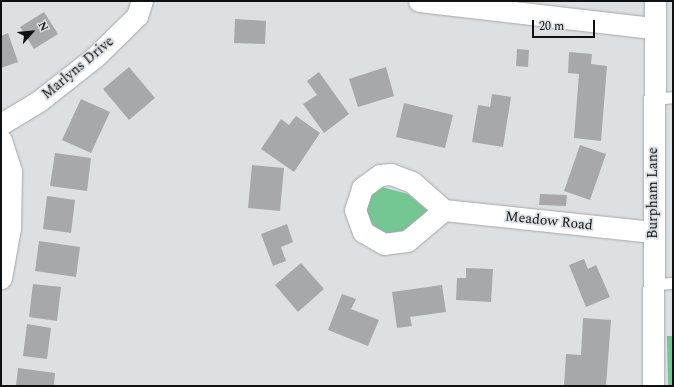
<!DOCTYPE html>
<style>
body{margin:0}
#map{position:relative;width:674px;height:387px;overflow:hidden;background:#dde0e3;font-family:Spectral,serif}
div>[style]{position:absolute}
.green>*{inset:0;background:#74c692}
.building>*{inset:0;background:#a6a8ac}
.roads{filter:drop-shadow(0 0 1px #a4a7aa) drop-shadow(0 0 1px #a4a7aa)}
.lane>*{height:11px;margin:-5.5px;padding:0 5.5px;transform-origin:5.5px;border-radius:5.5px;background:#fff}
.street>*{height:21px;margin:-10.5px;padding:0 10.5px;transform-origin:10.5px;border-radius:10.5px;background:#fff}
span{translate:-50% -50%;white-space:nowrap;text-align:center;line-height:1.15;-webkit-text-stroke:3.5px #dde0e3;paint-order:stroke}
.street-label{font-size:14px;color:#0f1011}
.frame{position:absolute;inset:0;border:2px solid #0f1011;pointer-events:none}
.north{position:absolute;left:12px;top:12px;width:40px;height:40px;-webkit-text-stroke:3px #dde0e3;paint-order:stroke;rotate:63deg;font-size:11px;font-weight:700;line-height:16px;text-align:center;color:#0f1011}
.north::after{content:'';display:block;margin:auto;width:14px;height:18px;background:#0f1011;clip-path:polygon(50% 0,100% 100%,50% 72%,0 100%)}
.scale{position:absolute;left:532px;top:20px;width:63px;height:18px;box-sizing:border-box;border:2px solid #0f1011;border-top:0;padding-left:5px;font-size:12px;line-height:14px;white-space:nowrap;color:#0f1011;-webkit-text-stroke:3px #dde0e3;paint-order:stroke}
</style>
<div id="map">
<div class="green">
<div style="clip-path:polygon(378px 186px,408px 194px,428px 211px,403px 231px,381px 234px,365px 217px,367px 197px)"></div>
<div style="clip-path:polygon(667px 336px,673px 336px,673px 386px,668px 386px)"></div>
</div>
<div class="building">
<div style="clip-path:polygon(44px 12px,58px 34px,34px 49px,20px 27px)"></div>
<div style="clip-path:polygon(235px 19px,266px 21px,265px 44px,234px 43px)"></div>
<div style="clip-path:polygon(8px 33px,18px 62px,1px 68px,1px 36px)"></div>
<div style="clip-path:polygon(517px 49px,529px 50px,528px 67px,516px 66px)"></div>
<div style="clip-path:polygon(569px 52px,592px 54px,591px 64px,607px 66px,601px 141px,574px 138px,579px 74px,568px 73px)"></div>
<div style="clip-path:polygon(129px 67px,155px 98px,129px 120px,103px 89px)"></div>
<div style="clip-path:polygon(386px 67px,394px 96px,358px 107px,349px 79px)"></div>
<div style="clip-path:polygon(319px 72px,349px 114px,324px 133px,303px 104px,317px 95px,307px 81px)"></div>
<div style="clip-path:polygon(492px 94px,511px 97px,503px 147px,472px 142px,478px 105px,490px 107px)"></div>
<div style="clip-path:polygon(81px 99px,110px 112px,91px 153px,62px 140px)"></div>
<div style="clip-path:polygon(404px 103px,453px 115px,445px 148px,396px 137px)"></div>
<div style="clip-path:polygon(296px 116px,320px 133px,294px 172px,261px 149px,281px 119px,289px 125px)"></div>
<div style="clip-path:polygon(580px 145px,606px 154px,590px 200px,564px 191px)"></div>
<div style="clip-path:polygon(55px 153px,91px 158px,87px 191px,50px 186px)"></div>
<div style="clip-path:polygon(252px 165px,284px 168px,280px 211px,248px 208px)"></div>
<div style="clip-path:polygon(540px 194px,567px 195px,566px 206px,539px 205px)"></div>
<div style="clip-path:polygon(47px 196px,75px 200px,71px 233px,43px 229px)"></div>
<div style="clip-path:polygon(287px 224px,293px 242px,281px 247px,286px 261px,273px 266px,261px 234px)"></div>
<div style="clip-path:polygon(39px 241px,80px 247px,76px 277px,35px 271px)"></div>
<div style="clip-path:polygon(584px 259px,588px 269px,596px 265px,610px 297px,586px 307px,569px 265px)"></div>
<div style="clip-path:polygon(301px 263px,324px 289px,298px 312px,275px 285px)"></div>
<div style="clip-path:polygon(466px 268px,493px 269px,491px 302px,456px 300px,457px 278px,466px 278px)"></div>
<div style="clip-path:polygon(33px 284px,61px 287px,57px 321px,29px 317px)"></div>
<div style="clip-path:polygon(442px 285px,446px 312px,410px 317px,412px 326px,397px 328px,392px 292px)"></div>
<div style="clip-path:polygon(342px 294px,356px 299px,351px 309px,379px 320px,368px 346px,328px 330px)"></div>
<div style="clip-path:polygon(583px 318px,611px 320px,606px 386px,564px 386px,566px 354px,581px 355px)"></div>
<div style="clip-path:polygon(27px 324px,51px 328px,47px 359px,23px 356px)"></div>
<div style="clip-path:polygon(18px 368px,55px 373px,54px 386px,16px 386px)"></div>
</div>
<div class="roads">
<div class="lane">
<div style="left:652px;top:99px;width:21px;rotate:-5deg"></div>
<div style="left:652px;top:284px;width:21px;rotate:-3deg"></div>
</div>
<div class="street">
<div style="left:419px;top:1px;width:235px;rotate:6.6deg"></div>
<div style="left:1px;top:124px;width:44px;rotate:-31.2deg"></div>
<div style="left:39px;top:101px;width:71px;rotate:-38.2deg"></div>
<div style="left:95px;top:57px;width:59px;rotate:-44.3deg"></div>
<div style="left:137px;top:16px;width:16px;rotate:-72deg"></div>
<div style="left:1px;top:140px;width:33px;rotate:72deg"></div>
<div style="left:11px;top:171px;width:57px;rotate:91deg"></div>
<div style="left:10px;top:228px;width:51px;rotate:100.2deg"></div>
<div style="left:391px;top:174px;width:22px;rotate:21deg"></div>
<div style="left:412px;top:182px;width:43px;rotate:41.2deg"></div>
<div style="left:444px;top:210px;width:48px;rotate:140deg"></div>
<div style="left:407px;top:241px;width:23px;rotate:173deg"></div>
<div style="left:384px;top:244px;width:24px;rotate:-150deg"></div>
<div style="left:363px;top:232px;width:23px;rotate:-110deg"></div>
<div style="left:355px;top:210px;width:23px;rotate:-72deg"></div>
<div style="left:362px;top:188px;width:22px;rotate:-36deg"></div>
<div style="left:380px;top:175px;width:11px;rotate:-5deg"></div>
<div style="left:444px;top:210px;width:210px;rotate:6deg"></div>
<div style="left:653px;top:386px;width:385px;rotate:-89.7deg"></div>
</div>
</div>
<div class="street-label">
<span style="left:78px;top:68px;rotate:-40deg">Marlyns Drive</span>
<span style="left:653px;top:193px;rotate:-90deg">Burpham Lane</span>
<span style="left:549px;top:221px;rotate:6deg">Meadow Road</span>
</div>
<div class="frame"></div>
<div class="north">N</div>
<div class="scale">20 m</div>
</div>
